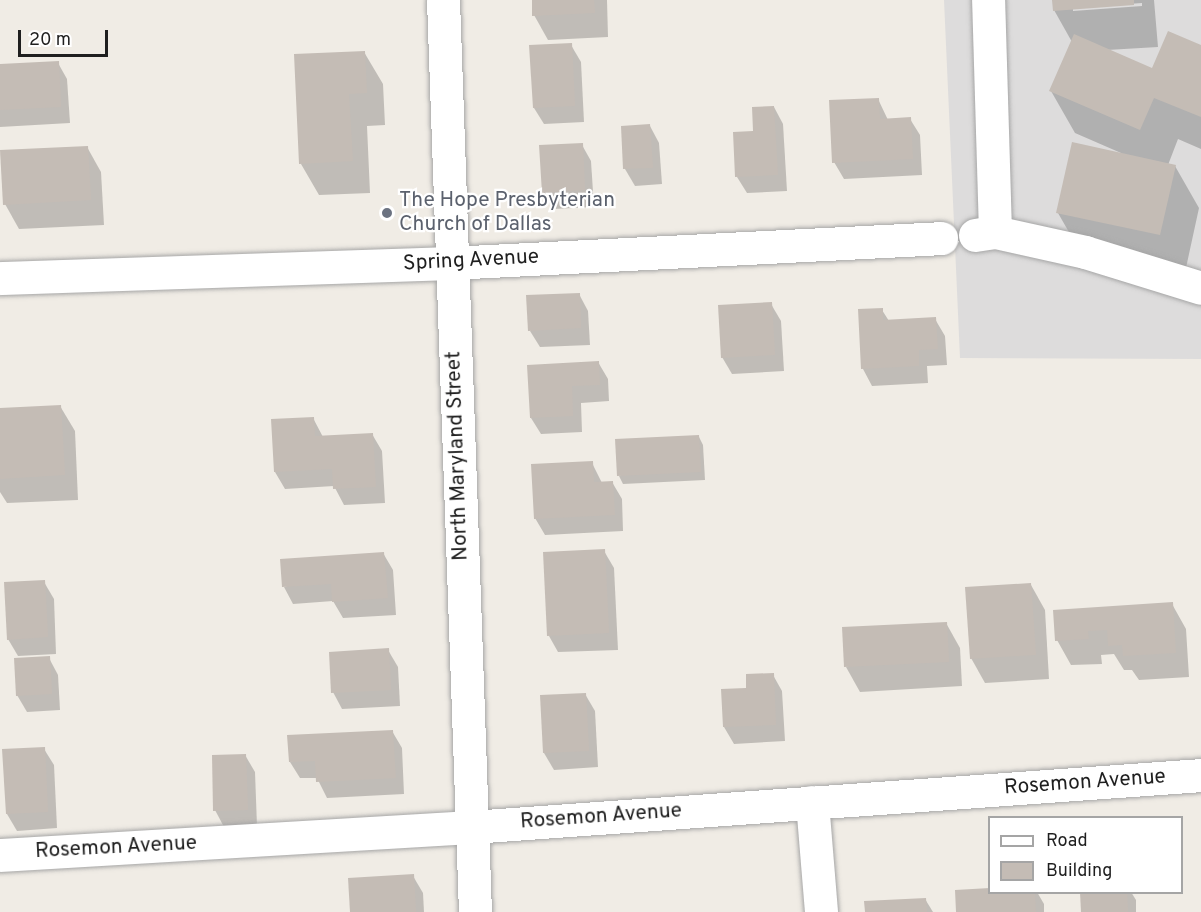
<!DOCTYPE html>
<style>
body{margin:0}
#map{position:relative;width:1201px;height:912px;overflow:hidden;background:#f0ece5;font-family:Overpass,sans-serif}
div>[style]{position:absolute}
.residential>*{inset:0;background:#dddcdc}
.shadow>*{inset:0;background:#0003}
.building>*{inset:0;background:#c4bcb5}
.roads{filter:drop-shadow(0 0 2px #a6a6a6) drop-shadow(0 0 2px #a6a6a6)}
.minor>*{height:33px;margin:-16.5px;padding:0 16.5px;transform-origin:16.5px;border-radius:16.5px;background:#fff}
.dots>*{width:16px;height:16px;translate:-50% -50%;box-sizing:border-box;border:3px solid #fff;border-radius:50%}
span{translate:-50% -50%;white-space:nowrap;text-align:center;line-height:1.15;-webkit-text-stroke:4.5px #fff;paint-order:stroke}
.worship-label{font-size:21px;color:#5b616d}
.left{translate:0 -50%;text-align:left}
.street-label{font-size:21px;color:#1f1f1f}
.legend{position:absolute;left:988px;top:816px;width:195px;height:78px;box-sizing:border-box;background:#fff;border:2px solid #a5a5a5;margin:0;padding:8px 10px;list-style:none;font-size:18px;color:#1f1f1f}
.legend li{display:flex;align-items:center;gap:12px;height:30px}
.legend b{width:30px;border:2px solid #a5a5a5}
.scale{position:absolute;left:18px;top:30px;width:90px;height:27px;box-sizing:border-box;border:3px solid #1f1f1f;border-top:0;padding-left:8px;font-size:18px;line-height:21px;white-space:nowrap;color:#1f1f1f;-webkit-text-stroke:4px #fff;paint-order:stroke}
</style>
<div id="map">
<div class="residential">
<div style="clip-path:polygon(944px 0,1201px 0,1201px 359px,960px 358px)"></div>
</div>
<div class="shadow">
<div style="clip-path:polygon(533px 0,607px 0,608px 37px,548px 40px,534px 15px)"></div>
<div style="clip-path:polygon(evenodd,1053px 0,1154px 0,1158px 47px,1107px 50px,1153px 70px,1201px 47px,1201px 149px,1178px 139px,1168px 165px,1175px 166px,1199px 208px,1184px 277px,1082px 255px,1058px 213px,1121px 153px,1075px 133px,1051px 91px,1072px 42px,1054px 10px,1053px 0,1142px 3px,1142px 6px,1073px 11px,1073px 8px,1142px 3px)"></div>
<div style="clip-path:polygon(571px 45px,581px 62px,584px 122px,544px 124px,534px 108px)"></div>
<div style="clip-path:polygon(364px 52px,383px 84px,385px 125px,367px 126px,370px 193px,319px 195px,301px 164px)"></div>
<div style="clip-path:polygon(58px 63px,67px 79px,70px 123px,0 127px,0 66px)"></div>
<div style="clip-path:polygon(878px 99px,888px 120px,910px 119px,920px 135px,922px 175px,844px 179px,834px 162px)"></div>
<div style="clip-path:polygon(774px 107px,783px 124px,787px 191px,747px 193px,737px 177px,755px 133px)"></div>
<div style="clip-path:polygon(650px 126px,659px 143px,662px 184px,635px 186px,625px 169px,623px 127px)"></div>
<div style="clip-path:polygon(582px 145px,591px 161px,594px 207px,553px 209px,543px 192px)"></div>
<div style="clip-path:polygon(87px 147px,101px 172px,104px 225px,19px 229px,5px 204px)"></div>
<div style="clip-path:polygon(579px 294px,588px 311px,590px 345px,540px 347px,530px 331px)"></div>
<div style="clip-path:polygon(771px 304px,781px 321px,784px 371px,732px 374px,722px 357px)"></div>
<div style="clip-path:polygon(882px 310px,889px 321px,935px 319px,945px 336px,947px 365px,927px 366px,928px 383px,872px 386px,863px 369px,860px 311px)"></div>
<div style="clip-path:polygon(598px 362px,608px 379px,609px 401px,581px 403px,582px 432px,541px 434px,531px 418px)"></div>
<div style="clip-path:polygon(60px 406px,75px 431px,78px 500px,7px 503px,0 492px,0 410px)"></div>
<div style="clip-path:polygon(313px 418px,323px 437px,372px 434px,382px 451px,385px 503px,344px 505px,334px 486px,285px 489px,275px 472px)"></div>
<div style="clip-path:polygon(699px 437px,703px 445px,705px 480px,623px 484px,619px 476px)"></div>
<div style="clip-path:polygon(592px 463px,602px 483px,612px 482px,622px 499px,623px 531px,545px 535px,535px 518px)"></div>
<div style="clip-path:polygon(604px 551px,614px 568px,618px 650px,558px 652px,549px 636px)"></div>
<div style="clip-path:polygon(383px 553px,393px 570px,396px 615px,343px 618px,333px 601px,293px 604px,284px 587px)"></div>
<div style="clip-path:polygon(44px 582px,54px 599px,56px 654px,18px 656px,8px 639px)"></div>
<div style="clip-path:polygon(1031px 585px,1045px 610px,1049px 679px,985px 683px,971px 658px)"></div>
<div style="clip-path:polygon(1172px 604px,1186px 629px,1189px 677px,1139px 680px,1132px 670px,1124px 670px,1114px 654px,1101px 655px,1102px 664px,1071px 665px,1057px 640px)"></div>
<div style="clip-path:polygon(946px 623px,960px 648px,962px 686px,860px 692px,846px 667px)"></div>
<div style="clip-path:polygon(388px 650px,398px 667px,400px 706px,342px 709px,333px 692px)"></div>
<div style="clip-path:polygon(49px 658px,58px 675px,60px 710px,27px 712px,17px 695px)"></div>
<div style="clip-path:polygon(773px 675px,782px 691px,785px 741px,734px 744px,724px 727px,722px 691px,748px 689px)"></div>
<div style="clip-path:polygon(585px 694px,595px 711px,598px 767px,554px 770px,544px 753px)"></div>
<div style="clip-path:polygon(392px 731px,402px 748px,404px 794px,327px 798px,317px 778px,300px 778px,290px 762px)"></div>
<div style="clip-path:polygon(44px 749px,54px 765px,57px 828px,17px 831px,7px 814px)"></div>
<div style="clip-path:polygon(245px 755px,255px 772px,257px 826px,224px 827px,215px 810px)"></div>
<div style="clip-path:polygon(413px 876px,423px 893px,424px 912px,351px 912px)"></div>
<div style="clip-path:polygon(990px 892px,1037px 892px,1044px 904px,1044px 912px,958px 912px)"></div>
<div style="clip-path:polygon(1081px 892px,1131px 892px,1136px 900px,1136px 912px,1083px 912px)"></div>
<div style="clip-path:polygon(925px 899px,933px 912px,866px 912px)"></div>
</div>
<div class="building">
<div style="clip-path:polygon(532px 0,594px 0,595px 13px,532px 16px)"></div>
<div style="clip-path:polygon(1052px 0,1134px 0,1134px 5px,1053px 11px)"></div>
<div style="clip-path:polygon(1168px 31px,1201px 45px,1201px 117px,1154px 98px,1140px 130px,1049px 91px,1074px 34px,1152px 68px)"></div>
<div style="clip-path:polygon(572px 43px,575px 106px,533px 108px,529px 45px)"></div>
<div style="clip-path:polygon(365px 51px,367px 93px,349px 94px,353px 161px,299px 164px,294px 54px)"></div>
<div style="clip-path:polygon(59px 61px,61px 107px,0 110px,0 64px)"></div>
<div style="clip-path:polygon(879px 98px,880px 119px,911px 117px,913px 159px,832px 163px,829px 100px)"></div>
<div style="clip-path:polygon(774px 106px,778px 175px,735px 177px,733px 132px,753px 131px,752px 107px)"></div>
<div style="clip-path:polygon(650px 124px,653px 168px,623px 169px,621px 126px)"></div>
<div style="clip-path:polygon(1072px 142px,1176px 165px,1160px 235px,1056px 213px)"></div>
<div style="clip-path:polygon(583px 143px,585px 190px,542px 193px,539px 145px)"></div>
<div style="clip-path:polygon(88px 146px,91px 200px,3px 205px,0 150px)"></div>
<div style="clip-path:polygon(580px 293px,581px 328px,528px 331px,526px 295px)"></div>
<div style="clip-path:polygon(772px 302px,775px 355px,721px 358px,718px 305px)"></div>
<div style="clip-path:polygon(883px 308px,883px 320px,936px 317px,938px 349px,919px 350px,919px 366px,861px 369px,858px 309px)"></div>
<div style="clip-path:polygon(599px 361px,600px 385px,572px 386px,573px 416px,530px 418px,527px 365px)"></div>
<div style="clip-path:polygon(61px 405px,65px 475px,0 479px,0 408px)"></div>
<div style="clip-path:polygon(314px 417px,315px 436px,373px 433px,376px 487px,333px 489px,332px 469px,274px 472px,271px 419px)"></div>
<div style="clip-path:polygon(699px 435px,701px 472px,617px 476px,615px 439px)"></div>
<div style="clip-path:polygon(593px 461px,594px 482px,613px 481px,615px 515px,534px 519px,531px 464px)"></div>
<div style="clip-path:polygon(605px 549px,609px 633px,547px 636px,543px 552px)"></div>
<div style="clip-path:polygon(384px 552px,388px 598px,332px 602px,331px 584px,282px 587px,280px 559px)"></div>
<div style="clip-path:polygon(45px 580px,48px 637px,7px 640px,4px 582px)"></div>
<div style="clip-path:polygon(1031px 583px,1036px 655px,970px 659px,965px 587px)"></div>
<div style="clip-path:polygon(1173px 602px,1176px 653px,1123px 656px,1122px 645px,1108px 646px,1107px 630px,1088px 631px,1089px 639px,1055px 641px,1053px 610px)"></div>
<div style="clip-path:polygon(947px 622px,949px 662px,844px 667px,842px 627px)"></div>
<div style="clip-path:polygon(389px 648px,391px 690px,331px 693px,329px 652px)"></div>
<div style="clip-path:polygon(50px 656px,52px 694px,16px 696px,14px 658px)"></div>
<div style="clip-path:polygon(774px 673px,776px 725px,723px 727px,721px 689px,746px 688px,746px 674px)"></div>
<div style="clip-path:polygon(586px 693px,589px 751px,543px 753px,540px 695px)"></div>
<div style="clip-path:polygon(393px 730px,396px 778px,316px 782px,315px 761px,289px 762px,287px 735px)"></div>
<div style="clip-path:polygon(45px 747px,48px 812px,6px 814px,2px 749px)"></div>
<div style="clip-path:polygon(246px 754px,248px 810px,213px 811px,212px 755px)"></div>
<div style="clip-path:polygon(414px 874px,416px 912px,350px 912px,348px 878px)"></div>
<div style="clip-path:polygon(990px 888px,990px 892px,1035px 892px,1036px 912px,956px 912px,955px 890px)"></div>
<div style="clip-path:polygon(1080px 892px,1127px 892px,1128px 912px,1081px 912px)"></div>
<div style="clip-path:polygon(926px 898px,927px 912px,865px 912px,864px 901px)"></div>
</div>
<div class="roads">
<div class="minor">
<div style="left:443px;top:0;width:913px;rotate:87.99deg"></div>
<div style="left:995px;top:232px;width:92px;rotate:12.5deg"></div>
<div style="left:1085px;top:252px;width:121px;rotate:17.2deg"></div>
<div style="left:975px;top:235px;width:20px;rotate:-9deg"></div>
<div style="left:995px;top:232px;width:232px;rotate:-91.7deg"></div>
<div style="left:0;top:278px;width:450px;rotate:-1.9deg"></div>
<div style="left:450px;top:263px;width:492px;rotate:-2.9deg"></div>
<div style="left:812px;top:802px;width:110px;rotate:85.3deg"></div>
<div style="left:0;top:855px;width:472px;rotate:-3.4deg"></div>
<div style="left:471px;top:827px;width:732px;rotate:-4.07deg"></div>
</div>
</div>
<div class="dots">
<div style="left:387px;top:213px;background:#6b7280"></div>
</div>
<div class="worship-label">
<span class="left" style="left:399px;top:213px">The Hope Presbyterian<br>Church of Dallas</span>
</div>
<div class="street-label">
<span style="left:471px;top:261px;rotate:-3deg">Spring Avenue</span>
<span style="left:458px;top:456px;rotate:-92deg">North Maryland Street</span>
<span style="left:1085px;top:783px;rotate:-4deg">Rosemon Avenue</span>
<span style="left:601px;top:817px;rotate:-4deg">Rosemon Avenue</span>
<span style="left:116px;top:848px;rotate:-3deg">Rosemon Avenue</span>
</div>
<ul class="legend">
<li><b style="height:8px;background:#fff"></b>Road</li>
<li><b style="height:16px;background:#c4bcb5"></b>Building</li>
</ul>
<div class="scale">20 m</div>
</div>
